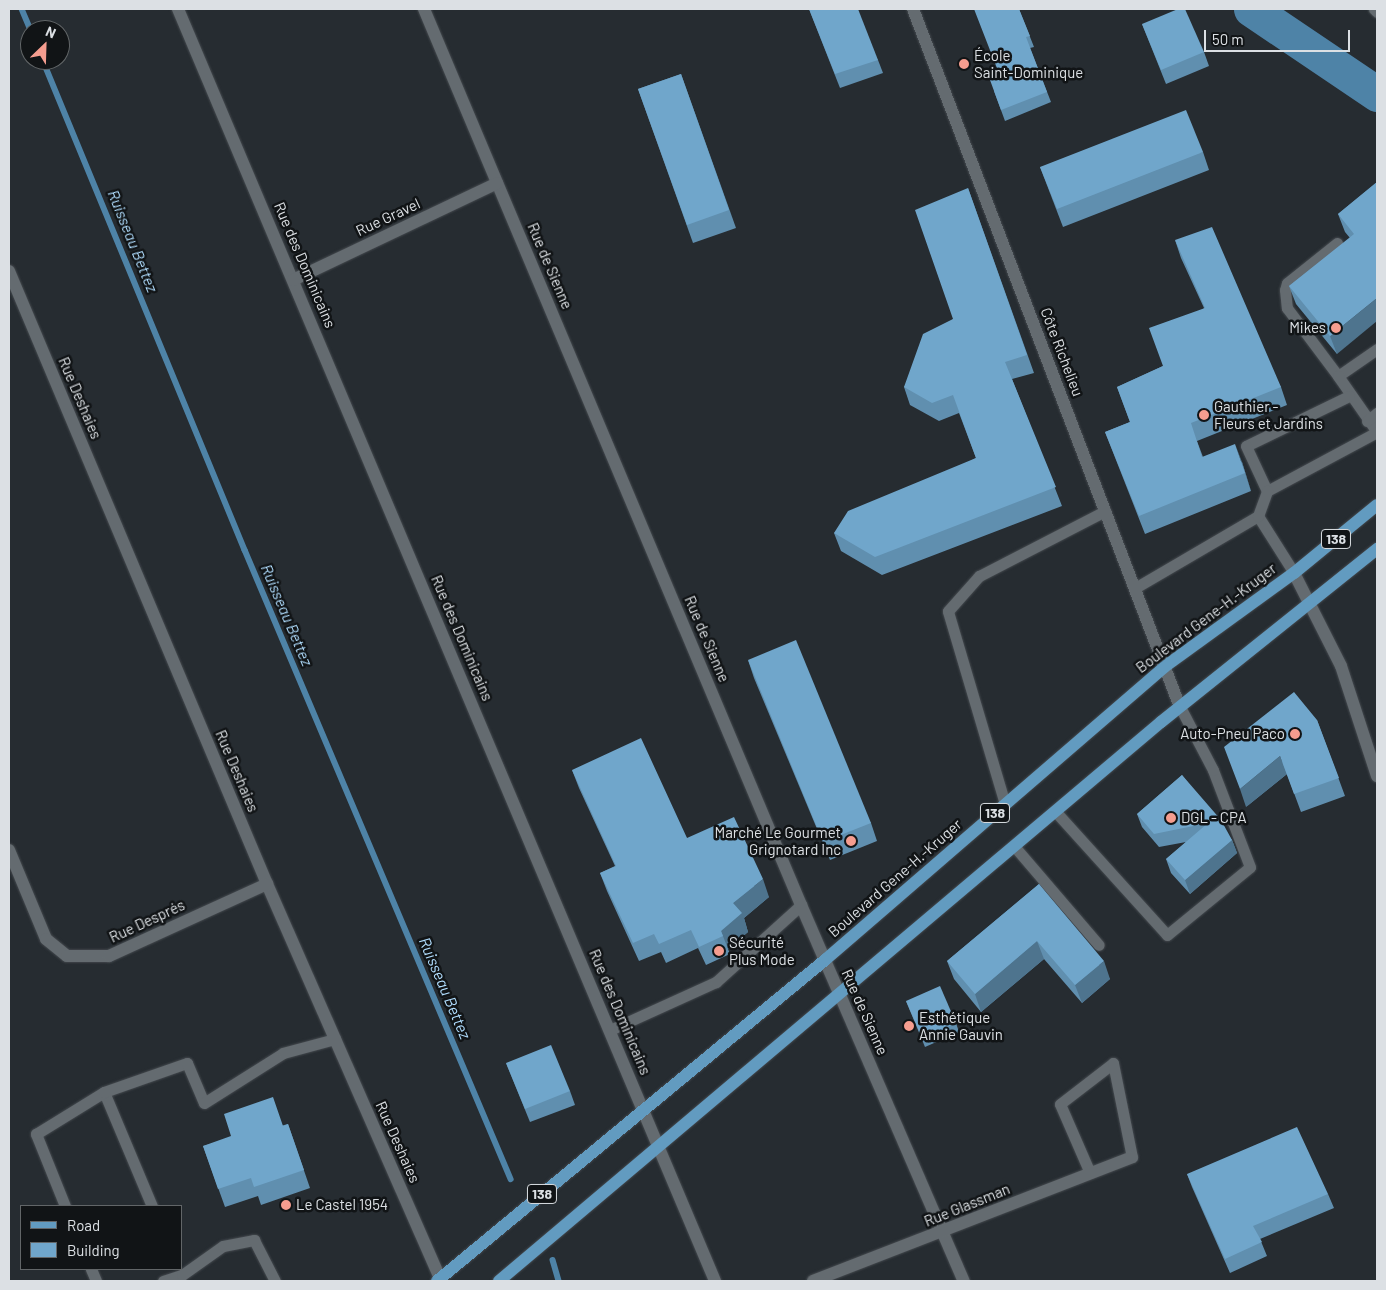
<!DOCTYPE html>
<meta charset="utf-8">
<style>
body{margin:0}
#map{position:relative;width:1386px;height:1290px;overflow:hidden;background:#262c31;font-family:Barlow,sans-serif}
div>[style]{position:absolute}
.stream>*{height:5.5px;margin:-2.75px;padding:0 2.75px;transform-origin:2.75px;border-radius:2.75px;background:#4e83a7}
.river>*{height:35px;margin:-17.5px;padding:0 17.5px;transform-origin:17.5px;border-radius:17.5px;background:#4e83a7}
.roads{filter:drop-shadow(0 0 1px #44494e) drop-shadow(0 0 1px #44494e)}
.service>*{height:11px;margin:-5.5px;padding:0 5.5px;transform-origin:5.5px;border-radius:5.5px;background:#646b70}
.minor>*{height:12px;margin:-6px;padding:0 6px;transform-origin:6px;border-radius:6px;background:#646b70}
.tertiary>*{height:12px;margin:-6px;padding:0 6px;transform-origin:6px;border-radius:6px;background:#646b70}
.primary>*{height:12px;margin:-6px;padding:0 6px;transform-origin:6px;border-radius:6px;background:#629bc0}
.wall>*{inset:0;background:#608faf}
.shaded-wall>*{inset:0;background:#4e748e}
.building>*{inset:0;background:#70a6cb}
.dots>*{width:14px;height:14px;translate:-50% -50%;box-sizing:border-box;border:2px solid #111416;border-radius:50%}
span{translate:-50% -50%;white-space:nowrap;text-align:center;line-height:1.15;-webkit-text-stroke:5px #111416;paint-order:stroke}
.shield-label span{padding:1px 4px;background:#111416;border:1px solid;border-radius:4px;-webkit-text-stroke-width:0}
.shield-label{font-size:14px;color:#dce0e4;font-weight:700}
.poi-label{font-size:15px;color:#dce0e4}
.left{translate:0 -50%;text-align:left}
.right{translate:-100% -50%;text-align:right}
.street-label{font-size:15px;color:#dce0e4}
.water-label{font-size:16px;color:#b1deff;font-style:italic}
.frame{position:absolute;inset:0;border:10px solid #dce0e4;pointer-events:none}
.legend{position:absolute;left:20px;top:1205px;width:162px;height:65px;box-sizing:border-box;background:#111416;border:1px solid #626668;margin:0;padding:6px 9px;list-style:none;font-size:15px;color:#dce0e4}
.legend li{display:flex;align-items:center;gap:10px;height:25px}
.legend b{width:25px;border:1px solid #626668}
.north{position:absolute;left:20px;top:20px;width:50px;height:50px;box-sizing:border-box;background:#111416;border:1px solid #626668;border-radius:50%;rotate:24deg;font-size:14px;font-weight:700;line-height:20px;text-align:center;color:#dce0e4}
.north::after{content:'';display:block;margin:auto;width:18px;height:22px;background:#f59d8f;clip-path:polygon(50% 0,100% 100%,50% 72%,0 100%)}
.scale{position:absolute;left:1204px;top:30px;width:146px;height:22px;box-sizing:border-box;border:2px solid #dce0e4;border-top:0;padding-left:6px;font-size:15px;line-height:18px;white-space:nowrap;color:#dce0e4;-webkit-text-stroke:4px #111416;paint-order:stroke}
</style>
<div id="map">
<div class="stream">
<div style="left:22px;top:9px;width:23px;rotate:67deg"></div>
<div style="left:43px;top:60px;width:530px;rotate:67.6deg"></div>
<div style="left:245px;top:550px;width:683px;rotate:67.08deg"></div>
<div style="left:553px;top:1260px;width:22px;rotate:74deg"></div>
</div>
<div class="river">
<div style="left:1251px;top:9px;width:152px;rotate:34deg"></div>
</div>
<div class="roads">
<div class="service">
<div style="left:1374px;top:9px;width:4px;rotate:45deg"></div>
<div style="left:1337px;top:243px;width:64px;rotate:141.3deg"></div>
<div style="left:1287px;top:283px;width:7px;rotate:106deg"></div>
<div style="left:1285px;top:290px;width:18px;rotate:84deg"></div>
<div style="left:1287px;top:308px;width:85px;rotate:53.1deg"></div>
<div style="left:1377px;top:349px;width:47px;rotate:145.3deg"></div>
<div style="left:1338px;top:376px;width:68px;rotate:55.1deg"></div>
<div style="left:1349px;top:396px;width:114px;rotate:154.1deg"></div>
<div style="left:1246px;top:446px;width:50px;rotate:65deg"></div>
<div style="left:1267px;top:491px;width:125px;rotate:-28.2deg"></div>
<div style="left:1367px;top:421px;width:13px;rotate:-39deg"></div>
<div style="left:1258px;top:516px;width:67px;rotate:57.7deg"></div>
<div style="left:1135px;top:588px;width:143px;rotate:-30.3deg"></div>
<div style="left:1258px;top:516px;width:27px;rotate:-70deg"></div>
<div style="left:1005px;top:804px;width:201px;rotate:-106.5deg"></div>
<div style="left:948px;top:611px;width:47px;rotate:-48.5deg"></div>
<div style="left:979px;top:576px;width:142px;rotate:-27.3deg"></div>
<div style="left:1055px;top:811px;width:167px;rotate:47.9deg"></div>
<div style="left:1167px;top:935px;width:107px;rotate:-39.3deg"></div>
<div style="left:1250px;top:867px;width:104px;rotate:-110.9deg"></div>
<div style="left:1213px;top:770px;width:71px;rotate:-117.6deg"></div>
<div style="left:1014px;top:846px;width:130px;rotate:49.4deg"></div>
<div style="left:610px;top:1030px;width:116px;rotate:-24.4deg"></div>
<div style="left:716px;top:982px;width:115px;rotate:-42.2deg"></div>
<div style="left:104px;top:1092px;width:124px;rotate:67.2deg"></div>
<div style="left:1090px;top:1173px;width:75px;rotate:-113.5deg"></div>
<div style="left:1060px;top:1104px;width:67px;rotate:-37.7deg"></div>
<div style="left:1113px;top:1063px;width:96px;rotate:78.6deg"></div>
<div style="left:65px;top:1206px;width:78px;rotate:-111.9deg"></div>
<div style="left:36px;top:1134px;width:80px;rotate:-31.7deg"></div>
<div style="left:104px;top:1092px;width:88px;rotate:-19.3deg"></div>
<div style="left:187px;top:1063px;width:43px;rotate:67deg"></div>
<div style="left:204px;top:1103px;width:93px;rotate:-32.3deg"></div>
<div style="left:283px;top:1053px;width:54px;rotate:-15.1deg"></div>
<div style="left:91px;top:1269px;width:13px;rotate:67deg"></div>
<div style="left:163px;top:1281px;width:20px;rotate:-18deg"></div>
<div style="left:182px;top:1275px;width:50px;rotate:-35.3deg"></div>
<div style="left:223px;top:1246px;width:32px;rotate:-11deg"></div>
<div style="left:254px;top:1240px;width:46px;rotate:62.9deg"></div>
</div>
<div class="minor">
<div style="left:178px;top:9px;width:1381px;rotate:67.11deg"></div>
<div style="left:424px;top:9px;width:972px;rotate:67.18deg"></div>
<div style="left:801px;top:905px;width:410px;rotate:66.6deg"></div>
<div style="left:9px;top:271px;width:665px;rotate:67.17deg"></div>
<div style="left:267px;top:884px;width:433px;rotate:66.3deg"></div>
<div style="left:293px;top:280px;width:226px;rotate:-25.4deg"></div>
<div style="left:1294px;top:573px;width:104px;rotate:63.2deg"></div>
<div style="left:1341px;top:666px;width:116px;rotate:71.9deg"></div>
<div style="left:9px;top:850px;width:96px;rotate:67.4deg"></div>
<div style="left:46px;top:939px;width:27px;rotate:39deg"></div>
<div style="left:67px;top:956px;width:42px"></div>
<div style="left:109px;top:956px;width:174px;rotate:-24.5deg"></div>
<div style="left:813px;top:1281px;width:342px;rotate:-21.2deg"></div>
</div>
<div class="tertiary">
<div style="left:913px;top:9px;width:747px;rotate:69.07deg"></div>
</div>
<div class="primary">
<div style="left:437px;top:1281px;width:504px;rotate:-39.6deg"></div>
<div style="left:825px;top:960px;width:448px;rotate:-40.8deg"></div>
<div style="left:1164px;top:667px;width:160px;rotate:-35.9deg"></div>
<div style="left:1294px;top:573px;width:107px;rotate:-39.3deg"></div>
<div style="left:499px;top:1281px;width:866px;rotate:-40.18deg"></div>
<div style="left:1161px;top:722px;width:277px;rotate:-38.7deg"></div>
</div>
</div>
<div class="wall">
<div style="clip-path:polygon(809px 9px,878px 60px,883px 73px,840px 88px)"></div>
<div style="clip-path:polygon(1019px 9px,1034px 47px,1030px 48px,1051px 102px,1005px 121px,994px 91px,1000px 76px)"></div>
<div style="clip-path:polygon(1142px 24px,1204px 52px,1209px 66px,1166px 84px)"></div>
<div style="clip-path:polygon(681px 74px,736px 228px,693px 243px,638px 89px)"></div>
<div style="clip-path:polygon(1203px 152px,1209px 170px,1063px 227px,1040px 167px)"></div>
<div style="clip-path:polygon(1377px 182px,1337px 354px,1296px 304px,1289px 286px,1350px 238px,1345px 232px,1338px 214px)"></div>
<div style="clip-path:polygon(968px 188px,1034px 373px,1012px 379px,1062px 506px,882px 575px,841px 551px,834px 533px,976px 458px,959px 413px,939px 421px,910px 405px,904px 387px,953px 319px)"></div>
<div style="clip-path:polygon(1175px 240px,1281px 387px,1287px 405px,1197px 441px,1203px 457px,1242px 462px,1251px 491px,1145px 534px,1105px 432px,1130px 422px,1117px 387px,1163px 366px,1204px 308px,1181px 258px)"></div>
<div style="clip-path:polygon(748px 660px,871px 823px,877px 841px,830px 860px,754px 678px)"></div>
<div style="clip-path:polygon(1317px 720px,1345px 796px,1301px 812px,1287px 774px,1246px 807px)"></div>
<div style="clip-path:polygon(572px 770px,687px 838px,769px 897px,744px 918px,748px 932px,728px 949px,730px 954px,706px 965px,698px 948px,666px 963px,661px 952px,639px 961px,607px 891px,600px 873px,615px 866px,579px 788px)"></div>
<div style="clip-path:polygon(1182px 775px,1232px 840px,1237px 853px,1190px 894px,1171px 873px,1166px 859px,1186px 842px,1159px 847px,1142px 827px,1137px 814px)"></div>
<div style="clip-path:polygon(1039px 884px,1110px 979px,1082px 1003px,1044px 959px,981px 1012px,954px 979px,947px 961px)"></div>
<div style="clip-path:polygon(906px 1001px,956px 1023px,959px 1032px,925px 1047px)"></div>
<div style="clip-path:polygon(506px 1063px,570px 1091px,575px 1105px,530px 1122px)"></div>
<div style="clip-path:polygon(288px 1124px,310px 1188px,261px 1205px,258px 1196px,225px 1207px,203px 1146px)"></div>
<div style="clip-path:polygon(1187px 1174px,1328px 1194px,1334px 1208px,1260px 1239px,1267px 1256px,1230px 1273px,1192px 1187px)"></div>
</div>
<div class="shaded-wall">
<div style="clip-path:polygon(1377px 298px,1377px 321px,1337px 354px,1330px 336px)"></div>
<div style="clip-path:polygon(1235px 444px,1242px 462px,1251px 491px,1245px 473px)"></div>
<div style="clip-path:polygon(1280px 756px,1287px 774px,1246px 807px,1240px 789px)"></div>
<div style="clip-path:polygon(1232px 840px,1237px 853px,1190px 894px,1185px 880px)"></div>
<div style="clip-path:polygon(763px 879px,769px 897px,744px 918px,748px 932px,728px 949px,721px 931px,733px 903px)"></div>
<div style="clip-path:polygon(1037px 941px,1044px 959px,981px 1012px,975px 994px)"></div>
<div style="clip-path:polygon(1104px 961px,1110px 979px,1082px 1003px,1075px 985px)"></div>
</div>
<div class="building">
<div style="clip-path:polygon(809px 9px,858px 9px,878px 60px,835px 74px)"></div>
<div style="clip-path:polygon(974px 9px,1019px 9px,1030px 36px,1026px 37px,1047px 92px,1001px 110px,990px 80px,1000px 76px)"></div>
<div style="clip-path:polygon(1178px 9px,1185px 9px,1204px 52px,1161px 70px,1142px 24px)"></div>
<div style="clip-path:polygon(681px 74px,729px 210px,687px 225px,638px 89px)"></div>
<div style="clip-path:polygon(1186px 110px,1203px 152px,1057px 209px,1040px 167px)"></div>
<div style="clip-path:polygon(1377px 182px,1377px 298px,1330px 336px,1289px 286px,1354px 234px,1338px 214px)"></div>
<div style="clip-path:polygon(968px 188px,1027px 355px,1005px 362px,1056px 487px,875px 557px,834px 533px,848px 511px,976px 458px,953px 395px,932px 403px,904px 387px,923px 334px,953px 319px,915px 210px)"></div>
<div style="clip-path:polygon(1212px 227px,1281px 387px,1191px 423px,1202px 457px,1235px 444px,1245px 473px,1139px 516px,1105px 432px,1130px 422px,1117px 387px,1163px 366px,1149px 328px,1205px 308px,1175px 240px)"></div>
<div style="clip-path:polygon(796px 640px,871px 823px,823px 842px,748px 660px)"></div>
<div style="clip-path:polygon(1294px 692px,1317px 720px,1339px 778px,1294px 794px,1280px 756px,1240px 789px,1224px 747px)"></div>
<div style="clip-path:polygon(641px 738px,687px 838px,734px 817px,763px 879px,733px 903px,742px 913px,721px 931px,723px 936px,699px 947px,691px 930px,659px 944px,654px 934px,633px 943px,600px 873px,616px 866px,572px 770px)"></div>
<div style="clip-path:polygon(1182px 775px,1221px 820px,1232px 840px,1185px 880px,1166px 859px,1208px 823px,1154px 834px,1137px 814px)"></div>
<div style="clip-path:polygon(1039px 884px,1104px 961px,1075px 985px,1037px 941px,975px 994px,947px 961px)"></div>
<div style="clip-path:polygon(940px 986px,956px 1023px,922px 1038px,906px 1001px)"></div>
<div style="clip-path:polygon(551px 1045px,570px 1091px,525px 1109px,506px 1063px)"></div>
<div style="clip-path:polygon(273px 1097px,283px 1126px,288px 1124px,304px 1170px,254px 1187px,251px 1178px,218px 1189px,203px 1146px,231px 1136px,224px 1114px)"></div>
<div style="clip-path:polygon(1297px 1127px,1328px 1194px,1253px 1226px,1262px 1242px,1225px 1259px,1187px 1174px)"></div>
</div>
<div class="dots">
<div style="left:964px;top:64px;background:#f59d8f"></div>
<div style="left:1336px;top:328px;background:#f59d8f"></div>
<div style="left:1204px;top:415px;background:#f59d8f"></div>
<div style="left:1295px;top:734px;background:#f59d8f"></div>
<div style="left:1171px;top:818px;background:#f59d8f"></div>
<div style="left:851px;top:841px;background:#f59d8f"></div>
<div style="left:719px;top:951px;background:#f59d8f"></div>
<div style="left:909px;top:1026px;background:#f59d8f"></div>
<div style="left:286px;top:1205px;background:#f59d8f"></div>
</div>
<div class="shield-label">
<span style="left:1336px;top:539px">138</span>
<span style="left:995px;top:813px">138</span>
<span style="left:542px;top:1194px">138</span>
</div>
<div class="poi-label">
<span class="left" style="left:974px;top:64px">École<br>Saint-Dominique</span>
<span class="right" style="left:1326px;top:328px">Mikes</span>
<span class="left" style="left:1214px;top:415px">Gauthier -<br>Fleurs et Jardins</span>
<span class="right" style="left:1285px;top:734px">Auto-Pneu Paco</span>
<span class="left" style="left:1181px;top:818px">DGL - CPA</span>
<span class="right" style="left:841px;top:841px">Marché Le Gourmet<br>Grignotard Inc</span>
<span class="left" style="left:729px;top:951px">Sécurité<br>Plus Mode</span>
<span class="left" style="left:919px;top:1026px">Esthétique<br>Annie Gauvin</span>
<span class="left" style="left:296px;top:1205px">Le Castel 1954</span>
</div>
<div class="street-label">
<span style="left:388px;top:217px;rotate:-25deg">Rue Gravel</span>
<span style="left:305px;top:265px;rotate:67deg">Rue des Dominicains</span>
<span style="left:550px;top:266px;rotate:67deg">Rue de Sienne</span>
<span style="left:1062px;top:352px;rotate:69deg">Côte Richelieu</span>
<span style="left:80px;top:398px;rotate:67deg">Rue Deshaies</span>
<span style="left:1206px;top:618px;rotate:-37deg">Boulevard Gene-H.-Kruger</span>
<span style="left:462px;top:638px;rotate:67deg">Rue des Dominicains</span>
<span style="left:707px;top:639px;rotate:67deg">Rue de Sienne</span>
<span style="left:237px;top:771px;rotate:67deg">Rue Deshaies</span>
<span style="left:895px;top:878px;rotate:-41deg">Boulevard Gene-H.-Kruger</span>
<span style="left:147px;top:921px;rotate:-25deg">Rue Després</span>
<span style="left:620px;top:1012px;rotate:67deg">Rue des Dominicains</span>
<span style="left:865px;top:1012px;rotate:66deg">Rue de Sienne</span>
<span style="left:398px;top:1142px;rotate:66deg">Rue Deshaies</span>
<span style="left:967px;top:1205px;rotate:-22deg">Rue Glassman</span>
</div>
<div class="water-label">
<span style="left:133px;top:241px;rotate:68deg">Ruisseau Bettez</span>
<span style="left:287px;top:615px;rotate:67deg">Ruisseau Bettez</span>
<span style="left:445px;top:988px;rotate:67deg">Ruisseau Bettez</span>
</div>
<div class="frame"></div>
<ul class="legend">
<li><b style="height:6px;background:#629bc0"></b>Road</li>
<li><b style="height:14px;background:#70a6cb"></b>Building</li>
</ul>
<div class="north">N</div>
<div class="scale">50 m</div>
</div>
